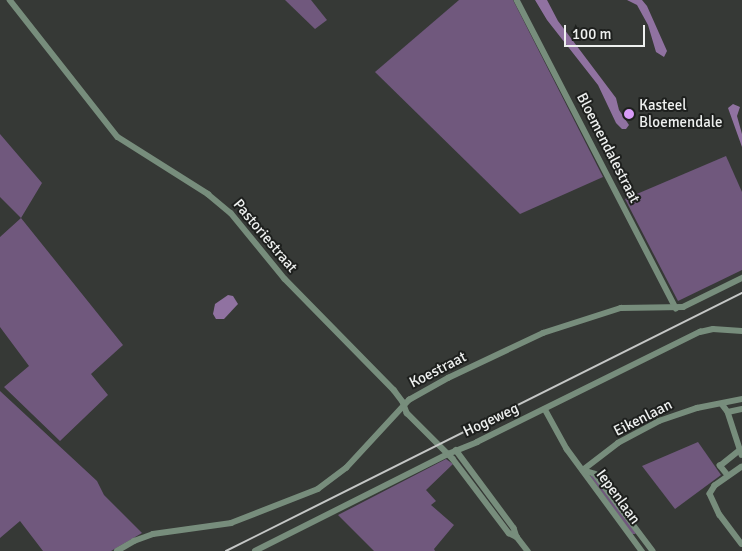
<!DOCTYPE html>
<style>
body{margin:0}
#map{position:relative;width:742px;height:551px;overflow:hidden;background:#363936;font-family:Signika,sans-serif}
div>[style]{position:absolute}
.green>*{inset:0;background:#70587d}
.water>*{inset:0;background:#9072a1}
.minor>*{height:5.5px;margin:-2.75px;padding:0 2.75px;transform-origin:2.75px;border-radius:2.75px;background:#778d7c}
.rail>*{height:2px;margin:-1px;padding:0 1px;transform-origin:1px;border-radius:1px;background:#c5c7c6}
.dots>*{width:14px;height:14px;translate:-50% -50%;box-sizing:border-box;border:2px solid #1e201e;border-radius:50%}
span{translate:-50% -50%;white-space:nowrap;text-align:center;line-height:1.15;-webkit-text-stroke:4px #1e201e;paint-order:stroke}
.poi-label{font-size:15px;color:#eef0ef}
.left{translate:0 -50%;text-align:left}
.street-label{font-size:15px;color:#eef0ef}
.scale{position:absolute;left:564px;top:25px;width:81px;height:22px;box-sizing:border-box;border:2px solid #eef0ef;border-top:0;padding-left:6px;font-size:15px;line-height:18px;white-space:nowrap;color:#eef0ef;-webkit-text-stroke:4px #1e201e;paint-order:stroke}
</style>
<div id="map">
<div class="green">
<div style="clip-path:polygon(285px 0,311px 0,327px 20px,315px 29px)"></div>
<div style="clip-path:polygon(459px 0,513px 0,603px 177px,520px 214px,375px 72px)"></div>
<div style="clip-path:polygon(0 134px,42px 183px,21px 218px,123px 345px,91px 374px,108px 395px,60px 441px,4px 387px,29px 366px,0 327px,0 237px,21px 218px,0 197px)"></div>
<div style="clip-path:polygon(726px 156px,742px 192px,742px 270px,678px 301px,625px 199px)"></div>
<div style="clip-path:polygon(0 391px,97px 481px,104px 495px,142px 533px,111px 551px,43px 551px,20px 521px,0 538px)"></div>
<div style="clip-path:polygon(698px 442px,721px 475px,675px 509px,642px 466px)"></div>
<div style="clip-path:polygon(446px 459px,453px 464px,426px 490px,436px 501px,431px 505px,454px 525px,434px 549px,435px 551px,374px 551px,338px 515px)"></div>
<div style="clip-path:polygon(593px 475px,636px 533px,635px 534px,632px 534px,590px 476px)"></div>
</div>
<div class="water">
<div style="clip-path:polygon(535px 0,547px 0,558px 21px,616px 98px,619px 110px,629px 125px,626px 129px,622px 129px,616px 123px,598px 85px,547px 20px)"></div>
<div style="clip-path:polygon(627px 0,642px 0,647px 6px,667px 51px,664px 57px,656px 52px,648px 25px,637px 5px)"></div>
<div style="clip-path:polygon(733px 104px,740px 107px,737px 116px,742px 134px,742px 147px,728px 108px)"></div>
<div style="clip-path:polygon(228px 295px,233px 296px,238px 304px,224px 319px,216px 319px,213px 314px,215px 304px)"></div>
</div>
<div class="minor">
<div style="left:10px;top:0;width:174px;rotate:51.8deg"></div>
<div style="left:118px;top:137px;width:107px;rotate:32.3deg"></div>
<div style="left:208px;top:194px;width:30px;rotate:40deg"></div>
<div style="left:231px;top:213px;width:85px;rotate:50.7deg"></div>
<div style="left:285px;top:279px;width:156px;rotate:45.5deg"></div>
<div style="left:394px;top:390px;width:15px;rotate:53deg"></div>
<div style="left:403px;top:402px;width:12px;rotate:70deg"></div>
<div style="left:407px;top:413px;width:65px;rotate:45deg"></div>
<div style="left:453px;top:459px;width:93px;rotate:52.9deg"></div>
<div style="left:509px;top:533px;width:9px;rotate:27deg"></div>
<div style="left:517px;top:0;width:347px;rotate:62.7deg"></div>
<div style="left:722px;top:404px;width:10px;rotate:53deg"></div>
<div style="left:728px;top:412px;width:45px;rotate:72deg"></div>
<div style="left:545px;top:409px;width:46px;rotate:61.2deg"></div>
<div style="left:567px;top:449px;width:127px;rotate:53.7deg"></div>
<div style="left:728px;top:412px;width:14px;rotate:-12deg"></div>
<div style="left:456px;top:450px;width:97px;rotate:53.4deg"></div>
<div style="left:514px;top:528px;width:9px;rotate:72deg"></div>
<div style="left:517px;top:537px;width:18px;rotate:52deg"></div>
<div style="left:742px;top:467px;width:33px;rotate:145deg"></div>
<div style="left:715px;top:486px;width:9px;rotate:122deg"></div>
<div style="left:710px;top:494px;width:23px;rotate:65deg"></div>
<div style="left:720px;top:515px;width:36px;rotate:53deg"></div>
<div style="left:583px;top:470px;width:44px;rotate:-37.6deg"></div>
<div style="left:618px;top:443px;width:47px;rotate:-28.2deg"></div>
<div style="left:659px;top:421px;width:40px;rotate:-18.9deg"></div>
<div style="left:697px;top:408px;width:46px;rotate:-11.3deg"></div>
<div style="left:583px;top:470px;width:13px;rotate:18deg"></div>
<div style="left:595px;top:474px;width:96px;rotate:53deg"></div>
<div style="left:728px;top:476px;width:13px;rotate:-129deg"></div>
<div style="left:720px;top:466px;width:26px;rotate:-39deg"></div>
<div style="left:117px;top:551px;width:20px;rotate:-30deg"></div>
<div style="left:134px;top:541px;width:20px;rotate:-20deg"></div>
<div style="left:153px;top:534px;width:79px;rotate:-8deg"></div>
<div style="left:231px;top:523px;width:93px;rotate:-21.3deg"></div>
<div style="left:318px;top:489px;width:35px;rotate:-37deg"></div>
<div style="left:346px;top:468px;width:93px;rotate:-47.2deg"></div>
<div style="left:409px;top:400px;width:45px;rotate:-29.4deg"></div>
<div style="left:448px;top:378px;width:105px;rotate:-25.3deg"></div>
<div style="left:543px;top:333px;width:82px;rotate:-17.8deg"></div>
<div style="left:621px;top:308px;width:62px;rotate:-0.9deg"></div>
<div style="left:683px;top:307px;width:66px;rotate:-26.2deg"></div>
<div style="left:255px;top:551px;width:216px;rotate:-26.7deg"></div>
<div style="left:448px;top:454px;width:31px;rotate:-22deg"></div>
<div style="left:477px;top:442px;width:249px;rotate:-26.3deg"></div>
<div style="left:700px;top:332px;width:13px;rotate:-13deg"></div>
<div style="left:713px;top:329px;width:29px;rotate:4deg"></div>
</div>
<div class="rail">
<div style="left:226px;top:551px;width:577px;rotate:-26.57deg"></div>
</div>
<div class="dots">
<div style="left:629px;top:114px;background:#d89bf8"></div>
</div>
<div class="poi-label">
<span class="left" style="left:639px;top:114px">Kasteel<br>Bloemendale</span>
</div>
<div class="street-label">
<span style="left:608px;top:148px;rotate:63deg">Bloemendalestraat</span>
<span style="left:265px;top:236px;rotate:50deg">Pastoriestraat</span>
<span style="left:438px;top:370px;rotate:-27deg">Koestraat</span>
<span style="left:643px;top:418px;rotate:-27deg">Eikenlaan</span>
<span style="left:491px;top:420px;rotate:-25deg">Hogeweg</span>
<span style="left:618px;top:497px;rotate:54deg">Iepenlaan</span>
</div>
<div class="scale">100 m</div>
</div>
